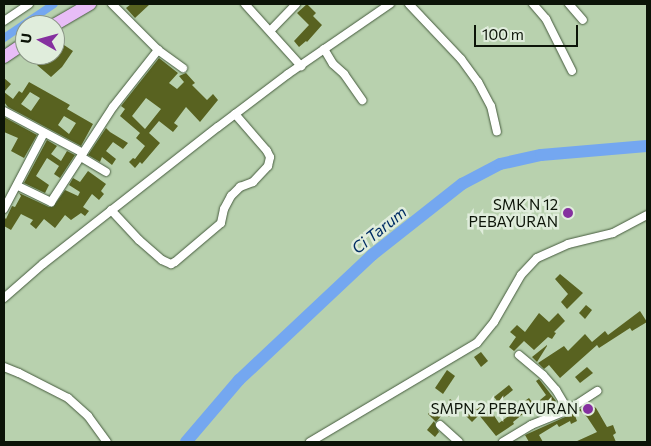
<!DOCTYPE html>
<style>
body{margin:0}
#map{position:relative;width:651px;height:446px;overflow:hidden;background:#b8d1ae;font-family:Commissioner,sans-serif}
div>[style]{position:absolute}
.canal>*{height:8px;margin:-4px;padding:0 4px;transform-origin:4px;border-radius:4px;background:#74a7f0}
.river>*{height:12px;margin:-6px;padding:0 6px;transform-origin:6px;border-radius:6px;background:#74a7f0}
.building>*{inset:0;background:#586220}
.roads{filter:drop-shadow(0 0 1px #455b3d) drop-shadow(0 0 1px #455b3d)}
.minor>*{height:8px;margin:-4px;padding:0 4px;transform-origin:4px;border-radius:4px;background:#fff}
.primary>*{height:12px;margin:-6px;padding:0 6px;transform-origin:6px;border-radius:6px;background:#e8bdf7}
.dots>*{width:14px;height:14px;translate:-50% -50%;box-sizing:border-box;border:2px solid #e0eddc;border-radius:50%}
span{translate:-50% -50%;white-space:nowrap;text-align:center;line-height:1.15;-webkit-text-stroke:5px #e0eddc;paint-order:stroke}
.poi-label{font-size:15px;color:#0c1408}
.right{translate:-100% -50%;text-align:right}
.water-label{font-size:16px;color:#012d64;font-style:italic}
.frame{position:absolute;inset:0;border:5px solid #0c1408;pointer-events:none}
.north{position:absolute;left:15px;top:15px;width:50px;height:50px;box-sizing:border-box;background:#e0eddc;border:1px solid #8b9687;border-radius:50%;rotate:277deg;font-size:14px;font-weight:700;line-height:20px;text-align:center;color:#0c1408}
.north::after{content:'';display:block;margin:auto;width:18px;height:22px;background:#85309f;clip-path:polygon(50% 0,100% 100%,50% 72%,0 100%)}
.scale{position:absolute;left:474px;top:25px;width:104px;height:22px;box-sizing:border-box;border:2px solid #0c1408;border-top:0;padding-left:6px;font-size:15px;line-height:18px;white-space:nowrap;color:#0c1408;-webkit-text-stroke:4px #e0eddc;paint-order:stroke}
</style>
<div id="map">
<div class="canal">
<div style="left:4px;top:38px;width:60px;rotate:-34.2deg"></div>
</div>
<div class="river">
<div style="left:186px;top:442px;width:82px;rotate:-49.5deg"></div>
<div style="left:239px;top:380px;width:183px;rotate:-43.2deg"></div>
<div style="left:372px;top:255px;width:115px;rotate:-38.3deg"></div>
<div style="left:462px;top:184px;width:43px;rotate:-27.8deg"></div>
<div style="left:500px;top:164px;width:42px;rotate:-12.4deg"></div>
<div style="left:541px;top:155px;width:106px;rotate:-4.9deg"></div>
</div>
<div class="building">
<div style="clip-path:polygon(131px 4px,150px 4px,135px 18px,126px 8px)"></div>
<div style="clip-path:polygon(307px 4px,316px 13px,313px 16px,322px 25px,307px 42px,306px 41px,299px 47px,294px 41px,309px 25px,297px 13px)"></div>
<div style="clip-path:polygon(64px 45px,73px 51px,62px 67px,51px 77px,37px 65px,40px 61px,32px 55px,55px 55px,55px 47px,59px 51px)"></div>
<div style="clip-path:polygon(evenodd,159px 58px,178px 73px,169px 83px,177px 89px,184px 82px,179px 76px,186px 73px,195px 83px,192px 85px,207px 100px,213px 94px,218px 100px,200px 122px,186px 107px,174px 123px,178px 126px,173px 132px,159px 121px,149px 133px,160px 143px,142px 164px,140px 162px,135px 168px,129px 162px,133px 158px,135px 159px,145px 146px,136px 138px,140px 133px,120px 116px,125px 109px,121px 106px,159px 58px,146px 98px,161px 109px,145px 129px,132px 116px,146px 98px)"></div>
<div style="clip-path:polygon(evenodd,4px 78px,11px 84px,4px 92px,13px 99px,19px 91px,22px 93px,29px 82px,70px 105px,67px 109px,93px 124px,81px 146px,8px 107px,4px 102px,4px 78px,30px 92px,40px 98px,31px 111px,21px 104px,30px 92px,4px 78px,64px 116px,76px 123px,69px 134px,58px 125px,64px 116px)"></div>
<div style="clip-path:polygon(4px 117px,37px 135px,24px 158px,11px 151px,18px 138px,4px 132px)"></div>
<div style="clip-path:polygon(106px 128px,110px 132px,128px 143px,123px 149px,113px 142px,106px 151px,116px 159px,112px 165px,102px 157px,100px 162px,88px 155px)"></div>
<div style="clip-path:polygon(47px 140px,57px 146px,51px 154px,61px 161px,67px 151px,75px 155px,60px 178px,54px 174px,59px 166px,47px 158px,36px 176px,49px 185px,45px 193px,24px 183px)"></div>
<div style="clip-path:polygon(88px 171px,106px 184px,101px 191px,104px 194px,99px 200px,92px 194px,83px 207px,89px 211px,85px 216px,81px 213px,71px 220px,65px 215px,55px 228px,44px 219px,36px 229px,30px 224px,33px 220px,21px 214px,11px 230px,4px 226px,4px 217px,6px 219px,12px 206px,15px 207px,21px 196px,19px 193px,49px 207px,53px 207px,65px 190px,78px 196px,80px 192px,69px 185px,73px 178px,80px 182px)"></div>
<div style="clip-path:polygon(560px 274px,583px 293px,567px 309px,561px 302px,568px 294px,555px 279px)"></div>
<div style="clip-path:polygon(586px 305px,592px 310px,585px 319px,579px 313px)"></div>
<div style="clip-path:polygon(640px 311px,647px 322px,632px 331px,630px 328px,599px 348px,597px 345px,560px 378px,549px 365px,544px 369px,538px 363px,564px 346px,568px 351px,585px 334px,592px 342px,605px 331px,608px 335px)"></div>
<div style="clip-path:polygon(539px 313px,549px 322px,558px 313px,565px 321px,554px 332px,556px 333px,552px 339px,548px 337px,534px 350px,524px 341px,514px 351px,509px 347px,516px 337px,510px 332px,517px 325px,525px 332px)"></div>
<div style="clip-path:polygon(547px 345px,547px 346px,537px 362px,532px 357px)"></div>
<div style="clip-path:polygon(481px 352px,488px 361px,481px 367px,474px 357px)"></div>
<div style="clip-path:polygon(587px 367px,593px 373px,580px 383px,575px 377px)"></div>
<div style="clip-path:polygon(447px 370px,455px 376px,443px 394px,435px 388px)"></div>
<div style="clip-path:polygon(539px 379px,556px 401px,547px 409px,540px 400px,546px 395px,536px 381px)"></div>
<div style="clip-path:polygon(509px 385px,513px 390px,498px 402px,494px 397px)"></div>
<div style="clip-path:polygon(529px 398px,536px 407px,530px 412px,528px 410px,513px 422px,514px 424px,496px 436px,479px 415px,472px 422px,464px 414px,470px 408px,473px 411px,480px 404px,492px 416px,493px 414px,499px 423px,510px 415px,507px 410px,512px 406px,513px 409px)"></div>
<div style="clip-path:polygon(450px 399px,457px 404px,449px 417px,442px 412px)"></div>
<div style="clip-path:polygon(589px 403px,596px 408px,607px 427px,613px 425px,616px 433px,613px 435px,616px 442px,575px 442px,597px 432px,587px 417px,579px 410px)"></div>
<div style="clip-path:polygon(434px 408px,441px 416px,436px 422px,428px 414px)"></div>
<div style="clip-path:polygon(574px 413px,577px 421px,571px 424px,570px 421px,559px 427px,557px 424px,539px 435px,543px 442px,529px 442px,525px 435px)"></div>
<div style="clip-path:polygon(434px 421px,439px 432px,435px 437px,427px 430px)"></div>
</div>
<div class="roads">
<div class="minor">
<div style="left:245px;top:4px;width:84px;rotate:47.9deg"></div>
<div style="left:409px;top:4px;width:76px;rotate:46.6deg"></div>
<div style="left:461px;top:59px;width:29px;rotate:54deg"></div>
<div style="left:478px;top:82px;width:27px;rotate:62deg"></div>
<div style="left:491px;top:106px;width:26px;rotate:77deg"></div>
<div style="left:533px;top:4px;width:20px;rotate:49deg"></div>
<div style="left:546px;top:19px;width:58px;rotate:63.4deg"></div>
<div style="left:569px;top:4px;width:21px;rotate:49deg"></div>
<div style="left:4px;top:21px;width:30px;rotate:-34deg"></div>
<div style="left:271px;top:30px;width:36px;rotate:-46deg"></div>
<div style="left:324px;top:49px;width:17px;rotate:59deg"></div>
<div style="left:333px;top:64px;width:15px;rotate:42deg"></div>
<div style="left:344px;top:74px;width:32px;rotate:55deg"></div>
<div style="left:158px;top:50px;width:31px;rotate:36deg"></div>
<div style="left:4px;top:111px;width:89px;rotate:28deg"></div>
<div style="left:83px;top:153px;width:55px;rotate:-56.9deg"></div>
<div style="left:113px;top:107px;width:73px;rotate:-51.7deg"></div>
<div style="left:158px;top:50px;width:65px;rotate:-135deg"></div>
<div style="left:81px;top:157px;width:29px;rotate:31deg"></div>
<div style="left:18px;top:186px;width:37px;rotate:26deg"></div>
<div style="left:51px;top:202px;width:59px;rotate:-56.9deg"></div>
<div style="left:4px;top:209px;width:86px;rotate:-62.2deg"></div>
<div style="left:111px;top:210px;width:41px;rotate:47deg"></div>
<div style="left:139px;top:240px;width:30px;rotate:41deg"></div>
<div style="left:162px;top:260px;width:10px;rotate:24deg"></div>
<div style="left:171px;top:264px;width:4px;rotate:-27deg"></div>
<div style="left:175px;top:262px;width:60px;rotate:-40.3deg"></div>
<div style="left:221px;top:223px;width:14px;rotate:-78deg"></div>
<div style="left:224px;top:209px;width:15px;rotate:-62deg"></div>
<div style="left:231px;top:196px;width:13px;rotate:-45deg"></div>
<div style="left:240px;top:187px;width:14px;rotate:-21deg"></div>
<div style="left:253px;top:182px;width:22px;rotate:-47deg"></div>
<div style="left:268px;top:166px;width:9px;rotate:-77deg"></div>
<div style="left:270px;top:157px;width:7px;rotate:-117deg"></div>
<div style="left:267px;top:151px;width:49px;rotate:-130.9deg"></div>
<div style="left:4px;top:298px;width:52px;rotate:-41.1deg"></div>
<div style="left:43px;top:264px;width:222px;rotate:-38.1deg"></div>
<div style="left:218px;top:127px;width:88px;rotate:-37.1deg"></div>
<div style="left:288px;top:74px;width:124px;rotate:-34.5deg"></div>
<div style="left:519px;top:355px;width:31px;rotate:40deg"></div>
<div style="left:543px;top:375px;width:20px;rotate:49deg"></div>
<div style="left:556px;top:390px;width:23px;rotate:59deg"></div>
<div style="left:4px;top:367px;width:16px;rotate:22deg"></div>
<div style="left:19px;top:373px;width:55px;rotate:27deg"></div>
<div style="left:68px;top:398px;width:27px;rotate:42deg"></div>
<div style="left:88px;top:416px;width:32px;rotate:54deg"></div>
<div style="left:440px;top:425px;width:25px;rotate:42deg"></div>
<div style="left:310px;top:442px;width:194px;rotate:-30.7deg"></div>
<div style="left:477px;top:343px;width:27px;rotate:-51deg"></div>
<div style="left:494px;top:322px;width:54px;rotate:-60.1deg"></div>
<div style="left:521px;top:275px;width:23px;rotate:-47deg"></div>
<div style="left:537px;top:258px;width:34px;rotate:-24deg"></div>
<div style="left:568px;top:244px;width:46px;rotate:-13.7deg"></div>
<div style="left:613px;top:233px;width:38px;rotate:-28deg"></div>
<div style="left:503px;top:442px;width:33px;rotate:-31deg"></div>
<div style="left:531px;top:425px;width:40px;rotate:-22deg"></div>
<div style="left:568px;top:410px;width:35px;rotate:-33deg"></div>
</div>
<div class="primary">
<div style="left:54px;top:25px;width:42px;rotate:-30.3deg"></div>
<div style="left:4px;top:57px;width:25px;rotate:-34deg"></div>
</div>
</div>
<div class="dots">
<div style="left:568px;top:213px;background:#85309f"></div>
<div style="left:588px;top:409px;background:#85309f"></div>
</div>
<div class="poi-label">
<span class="right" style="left:558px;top:213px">SMK N 12<br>PEBAYURAN</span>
<span class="right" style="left:578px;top:409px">SMPN 2 PEBAYURAN</span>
</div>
<div class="water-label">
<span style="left:379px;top:230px;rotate:-39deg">Ci Tarum</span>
</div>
<div class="frame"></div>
<div class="north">U</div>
<div class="scale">100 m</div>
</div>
